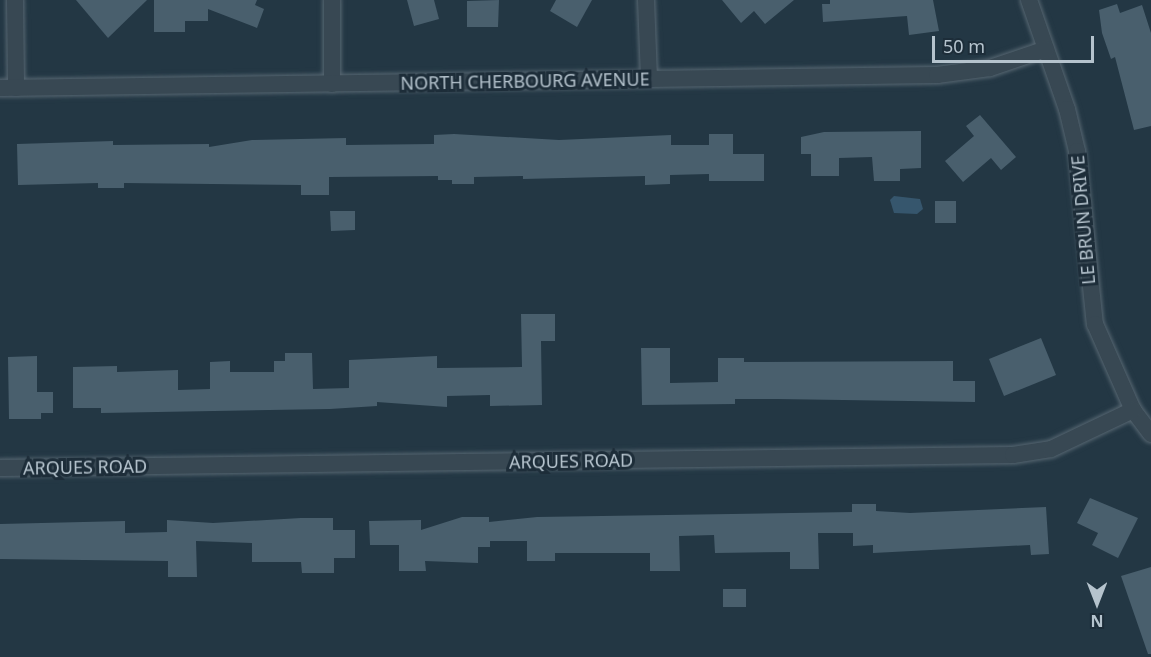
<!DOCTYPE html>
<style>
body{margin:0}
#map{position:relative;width:1151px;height:657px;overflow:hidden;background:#233744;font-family:"Noto Sans",sans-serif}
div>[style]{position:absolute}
.water>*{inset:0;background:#36566d}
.building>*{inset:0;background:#495f6d}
.roads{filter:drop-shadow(0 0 2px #566671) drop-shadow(0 0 2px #566671)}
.minor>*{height:16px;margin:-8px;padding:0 8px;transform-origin:8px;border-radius:8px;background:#384853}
span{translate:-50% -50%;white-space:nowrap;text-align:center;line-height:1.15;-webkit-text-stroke:6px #1d2d39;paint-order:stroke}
.street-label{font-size:18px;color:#b5c3cd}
.north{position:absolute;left:1067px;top:573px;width:60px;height:60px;-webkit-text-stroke:4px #1d2d39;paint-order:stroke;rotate:180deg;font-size:16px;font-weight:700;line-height:24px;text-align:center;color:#b5c3cd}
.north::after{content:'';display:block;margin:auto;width:21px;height:27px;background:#b5c3cd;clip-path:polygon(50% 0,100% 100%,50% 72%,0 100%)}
.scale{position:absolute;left:932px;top:36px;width:162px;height:27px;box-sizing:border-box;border:3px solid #b5c3cd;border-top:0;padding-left:8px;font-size:18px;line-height:21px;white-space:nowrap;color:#b5c3cd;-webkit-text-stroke:4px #1d2d39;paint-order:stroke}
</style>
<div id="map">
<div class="water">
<div style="clip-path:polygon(894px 196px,920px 199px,923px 209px,917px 214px,894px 213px,890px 200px)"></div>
</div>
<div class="building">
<div style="clip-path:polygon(76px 0,147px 0,108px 38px)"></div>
<div style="clip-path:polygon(154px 0,257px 0,255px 5px,264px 9px,257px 28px,208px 9px,208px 21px,185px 21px,185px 32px,154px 32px)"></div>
<div style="clip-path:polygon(407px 0,434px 0,439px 19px,414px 26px)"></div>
<div style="clip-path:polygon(499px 0,498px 27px,467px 27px,467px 1px)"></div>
<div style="clip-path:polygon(556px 0,592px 0,577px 27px,550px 11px)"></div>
<div style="clip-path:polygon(722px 0,794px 0,765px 24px,754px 11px,741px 23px)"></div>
<div style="clip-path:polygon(830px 0,933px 0,939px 31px,909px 35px,907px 16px,823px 22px,822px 4px,830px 4px)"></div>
<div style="clip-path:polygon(1117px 4px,1120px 13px,1142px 5px,1151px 33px,1151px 126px,1134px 130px,1115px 57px,1111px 59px,1102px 33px,1099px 10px)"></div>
<div style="clip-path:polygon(980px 115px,1016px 157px,1001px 170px,991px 158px,963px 182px,945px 161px,974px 136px,966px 126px)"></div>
<div style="clip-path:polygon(921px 131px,921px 168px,900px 169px,900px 181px,874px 181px,872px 157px,839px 158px,839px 176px,811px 176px,811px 154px,801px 154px,801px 137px,824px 132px)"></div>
<div style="clip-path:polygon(454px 134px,559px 140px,671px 135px,671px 145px,709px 145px,709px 134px,733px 134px,733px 154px,764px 154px,764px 181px,709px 181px,709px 174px,670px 175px,670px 184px,645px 185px,645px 176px,523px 179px,523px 176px,474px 177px,474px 184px,452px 184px,452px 180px,438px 180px,438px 176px,329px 177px,329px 195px,301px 195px,301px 185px,124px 183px,124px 188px,98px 188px,98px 183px,18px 185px,17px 144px,113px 141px,113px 145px,209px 144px,209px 147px,252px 140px,346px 138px,346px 145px,434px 144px,434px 135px)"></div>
<div style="clip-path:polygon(935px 201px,956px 201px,956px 223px,935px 223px)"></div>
<div style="clip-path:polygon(330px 211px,355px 211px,355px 230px,331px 231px)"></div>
<div style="clip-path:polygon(521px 314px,555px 314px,555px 341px,541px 341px,542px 405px,490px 406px,490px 395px,447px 396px,447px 407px,377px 402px,377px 406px,330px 409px,101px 413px,101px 408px,73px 408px,73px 367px,117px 366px,117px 372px,178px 370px,178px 390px,210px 389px,210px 362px,230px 361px,230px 372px,274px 372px,274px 361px,285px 361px,285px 353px,312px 353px,313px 389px,349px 388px,349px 360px,437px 356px,437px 368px,522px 367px)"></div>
<div style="clip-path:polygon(1041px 338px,1056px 375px,1004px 396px,989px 359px)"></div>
<div style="clip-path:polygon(641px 348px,670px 348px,670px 383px,718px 382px,718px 358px,744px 358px,744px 362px,953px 361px,953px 381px,975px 381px,975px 402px,777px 399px,735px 399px,735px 404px,642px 405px)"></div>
<div style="clip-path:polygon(37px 356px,37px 392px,53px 392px,53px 413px,41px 413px,41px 419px,9px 419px,8px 357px)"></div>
<div style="clip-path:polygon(1090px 498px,1138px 518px,1118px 558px,1092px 545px,1098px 533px,1077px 523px)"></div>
<div style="clip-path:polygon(852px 504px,876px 504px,876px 511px,910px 513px,1046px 507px,1049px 554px,1031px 555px,1030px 545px,873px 553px,873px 545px,853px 546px,853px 533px,818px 533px,819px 569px,790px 569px,790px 552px,715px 553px,714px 535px,679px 536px,680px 571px,650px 571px,650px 553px,555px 553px,555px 561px,527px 561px,527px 541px,490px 541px,490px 547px,478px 547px,478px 563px,425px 561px,426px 571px,399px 571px,399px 545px,370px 545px,369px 521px,421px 520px,421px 530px,462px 517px,489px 517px,489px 522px,537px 517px,852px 512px)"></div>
<div style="clip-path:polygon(301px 518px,333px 518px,333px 530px,355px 530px,355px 558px,334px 558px,334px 573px,302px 573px,301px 562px,252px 562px,252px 543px,196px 541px,197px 577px,168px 577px,168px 561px,0 559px,0 524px,125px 521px,125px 533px,167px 532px,167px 520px,213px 523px)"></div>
<div style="clip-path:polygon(1151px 567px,1151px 654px,1148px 654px,1121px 576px)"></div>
<div style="clip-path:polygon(723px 589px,746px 589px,746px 607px,723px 607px)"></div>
</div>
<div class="roads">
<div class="minor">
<div style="left:15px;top:0;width:88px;rotate:89.3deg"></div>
<div style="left:646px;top:0;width:79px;rotate:87.8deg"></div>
<div style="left:1029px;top:0;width:115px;rotate:70.8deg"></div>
<div style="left:1067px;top:109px;width:43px;rotate:76.6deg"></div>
<div style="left:1077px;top:151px;width:174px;rotate:84.1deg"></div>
<div style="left:1095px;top:324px;width:94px;rotate:66.2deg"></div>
<div style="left:1133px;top:410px;width:30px;rotate:53deg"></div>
<div style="left:332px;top:84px;width:84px;rotate:-90deg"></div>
<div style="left:0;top:88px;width:937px;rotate:-0.79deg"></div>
<div style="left:937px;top:75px;width:53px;rotate:-7.5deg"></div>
<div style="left:990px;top:68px;width:59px;rotate:-18.7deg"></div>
<div style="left:0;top:468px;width:1013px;rotate:-0.74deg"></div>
<div style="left:1013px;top:455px;width:38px;rotate:-9deg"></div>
<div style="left:1051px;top:449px;width:91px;rotate:-25.4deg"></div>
</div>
</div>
<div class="street-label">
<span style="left:525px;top:81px;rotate:-1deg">NORTH CHERBOURG AVENUE</span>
<span style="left:1083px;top:220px;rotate:-95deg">LE BRUN DRIVE</span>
<span style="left:571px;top:461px;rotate:-1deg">ARQUES ROAD</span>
<span style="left:85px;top:467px;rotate:-1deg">ARQUES ROAD</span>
</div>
<div class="north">N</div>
<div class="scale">50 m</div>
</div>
